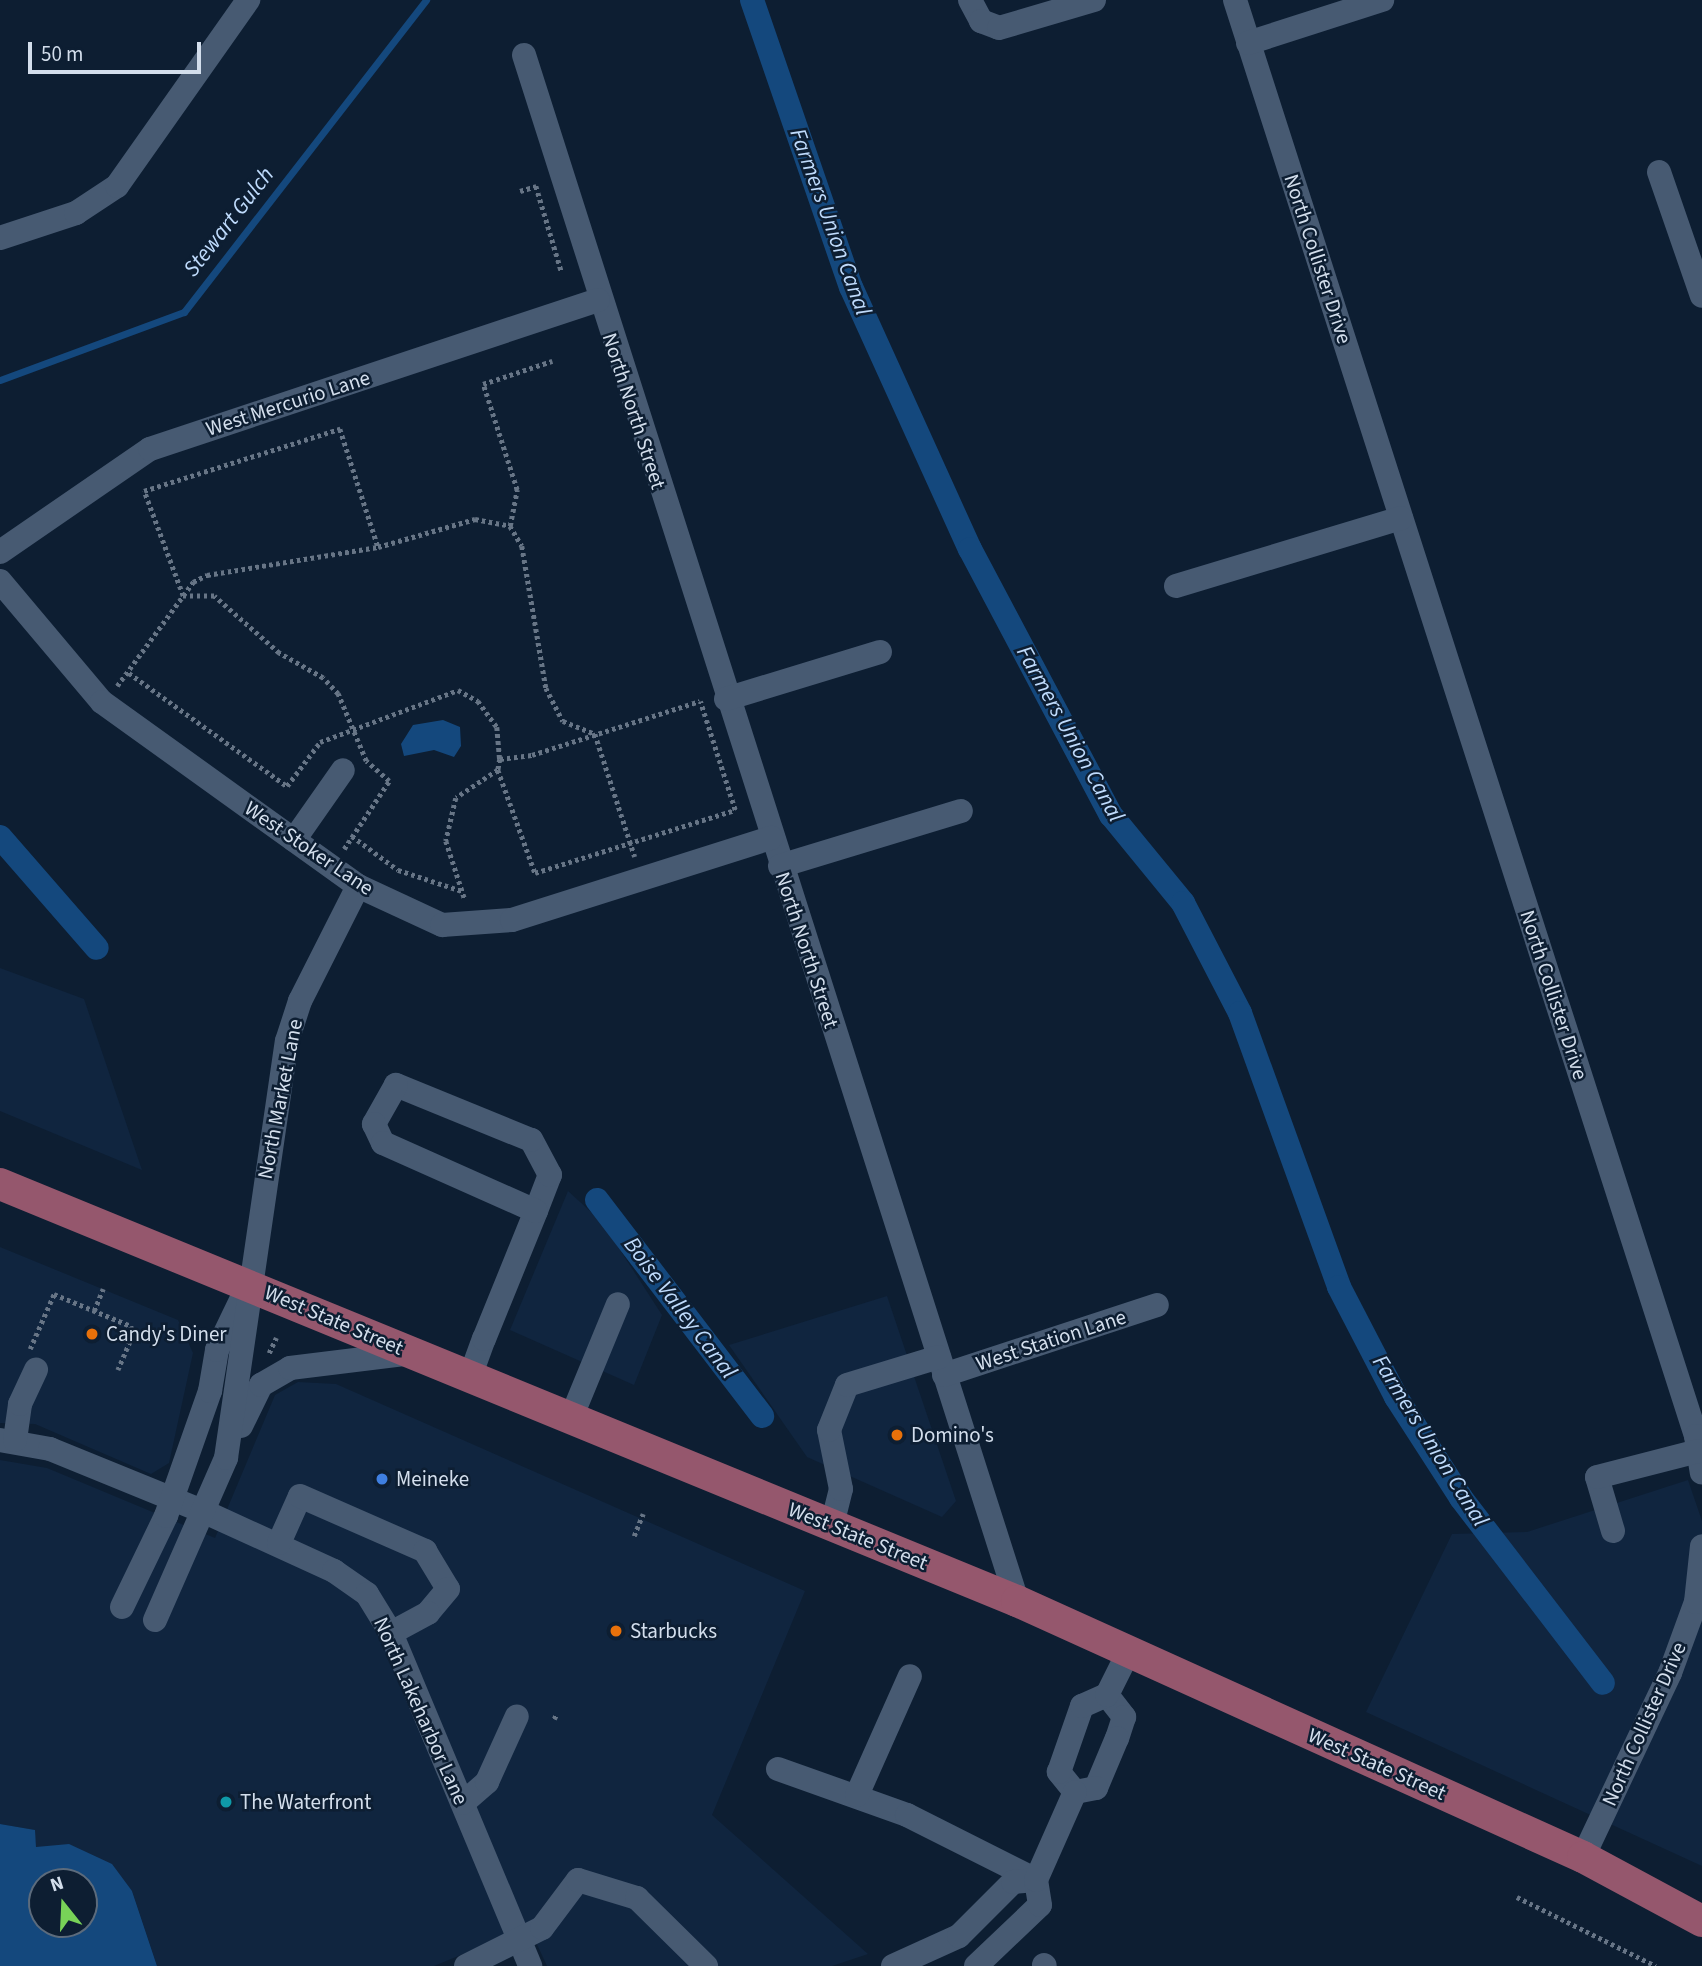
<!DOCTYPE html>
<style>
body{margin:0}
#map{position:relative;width:1702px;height:1966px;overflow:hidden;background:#0d1e32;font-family:"Source Sans 3",sans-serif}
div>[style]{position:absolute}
.built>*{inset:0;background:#10253f}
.water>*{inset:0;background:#14487d}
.stream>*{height:7px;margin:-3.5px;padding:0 3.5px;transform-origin:3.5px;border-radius:3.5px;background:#14487d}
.canal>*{height:24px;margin:-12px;padding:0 12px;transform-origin:12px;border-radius:12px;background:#14487d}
.path>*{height:4.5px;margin-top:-2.25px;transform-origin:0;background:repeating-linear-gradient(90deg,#677586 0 3.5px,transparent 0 7px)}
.minor>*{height:24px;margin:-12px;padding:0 12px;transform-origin:12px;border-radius:12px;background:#475a72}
.major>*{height:32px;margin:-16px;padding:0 16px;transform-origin:16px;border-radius:16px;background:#95576d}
.dots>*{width:19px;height:19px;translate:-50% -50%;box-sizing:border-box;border:4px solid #0d1e32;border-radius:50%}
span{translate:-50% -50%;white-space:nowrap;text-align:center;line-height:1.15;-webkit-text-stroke:5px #0d1e32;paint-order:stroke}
.street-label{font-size:21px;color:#d3deec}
.poi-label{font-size:21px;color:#d3deec}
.left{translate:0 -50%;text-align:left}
.water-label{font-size:23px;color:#bfdbfc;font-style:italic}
.north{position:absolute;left:28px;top:1868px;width:70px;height:70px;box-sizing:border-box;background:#0d1e32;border:2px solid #5c6b7c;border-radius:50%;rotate:342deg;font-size:19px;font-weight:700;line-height:28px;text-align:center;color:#d3deec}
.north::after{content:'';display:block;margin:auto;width:24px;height:32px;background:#78d258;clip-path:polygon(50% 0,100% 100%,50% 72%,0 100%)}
.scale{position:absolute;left:28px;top:42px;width:173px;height:32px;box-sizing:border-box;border:4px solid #d3deec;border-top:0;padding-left:9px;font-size:21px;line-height:24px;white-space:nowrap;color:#d3deec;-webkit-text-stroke:5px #0d1e32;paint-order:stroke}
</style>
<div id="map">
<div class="built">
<div style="clip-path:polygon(0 968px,84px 999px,142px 1170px,0 1111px)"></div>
<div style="clip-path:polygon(568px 1191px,602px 1222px,662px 1315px,634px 1385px,510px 1330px)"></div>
<div style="clip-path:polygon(0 1247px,178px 1320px,193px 1353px,169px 1463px,151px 1474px,35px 1424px,0 1423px)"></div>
<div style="clip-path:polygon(887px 1296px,956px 1501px,942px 1517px,807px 1457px,729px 1345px)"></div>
<div style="clip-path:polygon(298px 1382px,336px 1384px,805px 1591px,712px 1815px,868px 1954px,832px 1966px,547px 1966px,529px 1927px,434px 1966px,157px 1966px,132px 1891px,36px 1847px,34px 1830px,0 1824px,0 1460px,47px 1468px,215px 1538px,275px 1395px)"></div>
<div style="clip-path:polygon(1688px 1480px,1702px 1521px,1702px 1866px,1366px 1712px,1452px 1534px,1527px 1532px)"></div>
</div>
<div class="water">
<div style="clip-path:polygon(443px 720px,460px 727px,461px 746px,454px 757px,434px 750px,404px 756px,401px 744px,413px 725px)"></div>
<div style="clip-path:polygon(evenodd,0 1824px,35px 1830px,36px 1847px,69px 1844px,112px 1864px,132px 1891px,157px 1966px,0 1966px,0 1824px,42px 1882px,84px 1882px,84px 1924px,42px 1924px,42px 1882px)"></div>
</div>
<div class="stream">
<div style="left:0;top:380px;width:196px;rotate:-20.3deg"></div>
<div style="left:184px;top:312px;width:395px;rotate:-52.2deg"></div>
</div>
<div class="canal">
<div style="left:752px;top:0;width:304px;rotate:71deg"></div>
<div style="left:851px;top:287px;width:288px;rotate:65.6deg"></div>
<div style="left:970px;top:549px;width:301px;rotate:62.1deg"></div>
<div style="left:1111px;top:815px;width:114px;rotate:50.7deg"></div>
<div style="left:1183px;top:903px;width:124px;rotate:62.6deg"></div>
<div style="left:1240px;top:1013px;width:291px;rotate:70.1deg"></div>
<div style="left:1339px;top:1287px;width:124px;rotate:62.6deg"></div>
<div style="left:1396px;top:1397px;width:120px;rotate:57.2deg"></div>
<div style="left:1461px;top:1498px;width:233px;rotate:52.5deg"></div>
<div style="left:0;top:837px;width:147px;rotate:48.9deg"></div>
<div style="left:597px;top:1200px;width:272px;rotate:52.6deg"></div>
</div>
<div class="path">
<div style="left:520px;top:191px;width:17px;rotate:-17deg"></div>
<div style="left:536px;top:186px;width:88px;rotate:73.4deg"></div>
<div style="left:510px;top:526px;width:37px;rotate:-79deg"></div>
<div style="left:517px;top:490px;width:111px;rotate:-107.8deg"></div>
<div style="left:483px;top:384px;width:73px;rotate:-18.4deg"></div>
<div style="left:129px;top:673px;width:194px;rotate:35.6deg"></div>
<div style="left:287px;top:786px;width:55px;rotate:-53.1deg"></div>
<div style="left:320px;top:742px;width:147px;rotate:-20.6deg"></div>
<div style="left:458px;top:690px;width:23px;rotate:29deg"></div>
<div style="left:478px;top:701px;width:32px;rotate:54deg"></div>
<div style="left:497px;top:727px;width:32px;rotate:85deg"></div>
<div style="left:500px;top:759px;width:11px;rotate:100deg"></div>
<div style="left:498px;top:770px;width:50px;rotate:146.3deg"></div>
<div style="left:456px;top:798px;width:44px;rotate:103.1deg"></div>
<div style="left:446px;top:841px;width:62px;rotate:72.1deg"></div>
<div style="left:117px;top:686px;width:129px;rotate:-53.8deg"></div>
<div style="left:193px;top:582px;width:16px;rotate:-27deg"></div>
<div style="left:207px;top:575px;width:173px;rotate:-9.3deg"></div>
<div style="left:378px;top:547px;width:101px;rotate:-16.1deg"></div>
<div style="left:475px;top:519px;width:36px;rotate:11deg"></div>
<div style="left:510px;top:526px;width:23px;rotate:59deg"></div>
<div style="left:522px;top:546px;width:144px;rotate:80.4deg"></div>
<div style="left:546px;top:688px;width:37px;rotate:63deg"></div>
<div style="left:563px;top:721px;width:35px;rotate:22deg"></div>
<div style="left:595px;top:734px;width:129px;rotate:72deg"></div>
<div style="left:500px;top:759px;width:32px;rotate:-7deg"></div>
<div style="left:532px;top:755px;width:176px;rotate:-17.8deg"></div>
<div style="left:498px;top:770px;width:109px;rotate:70.2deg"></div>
<div style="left:535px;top:873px;width:210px;rotate:-17.5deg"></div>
<div style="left:735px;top:810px;width:114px;rotate:-107.8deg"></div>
<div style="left:352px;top:836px;width:57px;rotate:36.5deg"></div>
<div style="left:398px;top:870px;width:67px;rotate:18.2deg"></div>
<div style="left:344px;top:849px;width:82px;rotate:-56.5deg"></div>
<div style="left:389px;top:781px;width:30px;rotate:-139deg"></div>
<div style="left:366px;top:761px;width:73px;rotate:-112.7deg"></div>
<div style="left:338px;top:694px;width:22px;rotate:-133deg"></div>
<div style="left:323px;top:678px;width:51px;rotate:-150.4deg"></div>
<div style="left:279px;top:653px;width:86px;rotate:-138.8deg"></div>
<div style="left:214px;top:596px;width:31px;rotate:180deg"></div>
<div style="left:183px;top:596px;width:112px;rotate:-110.4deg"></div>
<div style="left:144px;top:491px;width:206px;rotate:-17.6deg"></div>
<div style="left:340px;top:429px;width:124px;rotate:72.1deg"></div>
<div style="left:94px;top:1311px;width:24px;rotate:-68deg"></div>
<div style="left:30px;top:1349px;width:60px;rotate:-66.4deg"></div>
<div style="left:54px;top:1294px;width:83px;rotate:22.6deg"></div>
<div style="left:131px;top:1326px;width:9px;rotate:77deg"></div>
<div style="left:133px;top:1335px;width:38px;rotate:113deg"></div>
<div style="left:269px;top:1353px;width:17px;rotate:-65deg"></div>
<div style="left:634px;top:1536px;width:24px;rotate:-68deg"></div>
<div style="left:554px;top:1719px;width:4px;rotate:-63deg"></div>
<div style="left:1517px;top:1897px;width:155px;rotate:26.4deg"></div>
</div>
<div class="minor">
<div style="left:970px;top:0;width:24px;rotate:62deg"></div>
<div style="left:981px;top:21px;width:19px;rotate:21deg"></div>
<div style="left:999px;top:28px;width:99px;rotate:-16.4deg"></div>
<div style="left:1235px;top:0;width:1508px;rotate:72.2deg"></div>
<div style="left:1696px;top:1436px;width:37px;rotate:81deg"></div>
<div style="left:1248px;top:43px;width:141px;rotate:-17.8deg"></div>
<div style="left:524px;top:55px;width:1623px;rotate:72.31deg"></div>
<div style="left:1659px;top:172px;width:131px;rotate:70.9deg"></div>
<div style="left:0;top:238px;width:80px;rotate:-18.2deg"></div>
<div style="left:76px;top:213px;width:49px;rotate:-33.4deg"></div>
<div style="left:117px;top:186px;width:228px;rotate:-54.8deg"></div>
<div style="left:0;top:552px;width:182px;rotate:-34.5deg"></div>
<div style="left:150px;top:449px;width:472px;rotate:-18.4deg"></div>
<div style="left:0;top:581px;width:158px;rotate:49.9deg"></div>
<div style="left:102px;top:702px;width:315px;rotate:35.7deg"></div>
<div style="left:358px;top:886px;width:93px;rotate:24.9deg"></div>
<div style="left:442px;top:925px;width:70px;rotate:-4.1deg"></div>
<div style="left:512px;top:920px;width:272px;rotate:-17.6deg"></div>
<div style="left:1176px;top:586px;width:235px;rotate:-16.8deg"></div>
<div style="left:726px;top:699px;width:161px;rotate:-17deg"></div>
<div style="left:294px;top:840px;width:85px;rotate:-55deg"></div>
<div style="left:780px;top:866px;width:189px;rotate:-16.9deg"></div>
<div style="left:471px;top:1374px;width:37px;rotate:-70deg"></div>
<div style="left:484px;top:1339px;width:138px;rotate:-67.9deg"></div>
<div style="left:536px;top:1211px;width:39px;rotate:-69deg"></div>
<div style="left:550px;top:1175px;width:40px;rotate:-118deg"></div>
<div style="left:531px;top:1140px;width:146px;rotate:-157.8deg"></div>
<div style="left:396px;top:1085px;width:45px;rotate:119.4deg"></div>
<div style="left:374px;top:1124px;width:21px;rotate:65deg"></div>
<div style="left:383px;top:1143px;width:167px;rotate:24deg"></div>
<div style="left:944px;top:1375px;width:224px;rotate:-18.2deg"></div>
<div style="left:571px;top:1418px;width:123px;rotate:-67.6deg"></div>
<div style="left:241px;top:1426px;width:46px;rotate:-64deg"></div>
<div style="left:261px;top:1385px;width:34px;rotate:-30deg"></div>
<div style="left:290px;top:1368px;width:123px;rotate:-7deg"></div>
<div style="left:0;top:1440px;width:51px;rotate:10.2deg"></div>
<div style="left:50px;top:1449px;width:170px;rotate:22.2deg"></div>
<div style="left:207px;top:1513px;width:140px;rotate:24.5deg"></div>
<div style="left:334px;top:1571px;width:40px;rotate:34.9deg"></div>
<div style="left:367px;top:1594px;width:46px;rotate:58.4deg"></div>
<div style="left:391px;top:1633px;width:361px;rotate:67.3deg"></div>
<div style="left:15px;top:1440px;width:36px;rotate:-82deg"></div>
<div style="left:20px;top:1404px;width:38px;rotate:-65deg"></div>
<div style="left:832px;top:1525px;width:37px;rotate:-76deg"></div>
<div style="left:841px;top:1489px;width:60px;rotate:-101.5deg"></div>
<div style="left:829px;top:1430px;width:48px;rotate:-68.2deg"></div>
<div style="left:847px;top:1385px;width:96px;rotate:-16.9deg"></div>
<div style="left:1613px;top:1531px;width:56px;rotate:-106.5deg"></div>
<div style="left:1597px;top:1477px;width:104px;rotate:-14.4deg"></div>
<div style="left:279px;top:1543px;width:51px;rotate:-65.9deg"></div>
<div style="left:300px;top:1496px;width:137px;rotate:23.7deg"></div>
<div style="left:425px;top:1551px;width:44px;rotate:58.8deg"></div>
<div style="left:448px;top:1589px;width:31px;rotate:130deg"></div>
<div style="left:428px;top:1613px;width:42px;rotate:151.6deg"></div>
<div style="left:122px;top:1607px;width:101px;rotate:-64.2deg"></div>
<div style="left:166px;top:1516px;width:133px;rotate:-70.6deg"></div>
<div style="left:210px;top:1391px;width:42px;rotate:-80.3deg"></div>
<div style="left:217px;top:1350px;width:62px;rotate:-64.3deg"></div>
<div style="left:155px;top:1620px;width:177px;rotate:-66.3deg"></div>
<div style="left:226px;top:1458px;width:421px;rotate:-81.7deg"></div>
<div style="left:287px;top:1041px;width:42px;rotate:-72deg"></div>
<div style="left:300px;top:1001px;width:129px;rotate:-63.2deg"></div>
<div style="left:1107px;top:1695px;width:28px;rotate:52deg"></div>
<div style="left:1124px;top:1717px;width:22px;rotate:108deg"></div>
<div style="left:1117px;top:1738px;width:54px;rotate:112.8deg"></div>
<div style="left:1096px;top:1788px;width:21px;rotate:169deg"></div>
<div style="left:1075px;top:1792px;width:26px;rotate:-129deg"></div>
<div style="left:1059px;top:1772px;width:70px;rotate:-70.8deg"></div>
<div style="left:1082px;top:1706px;width:27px;rotate:-24deg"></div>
<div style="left:1107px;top:1695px;width:47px;rotate:-63.4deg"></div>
<div style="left:778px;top:1769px;width:137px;rotate:19.6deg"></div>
<div style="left:907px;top:1815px;width:144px;rotate:26.7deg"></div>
<div style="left:857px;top:1795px;width:130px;rotate:-66deg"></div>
<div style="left:463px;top:1803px;width:32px;rotate:-41deg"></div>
<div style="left:487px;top:1782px;width:72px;rotate:-65.6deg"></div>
<div style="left:1583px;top:1857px;width:204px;rotate:-64.7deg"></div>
<div style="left:1670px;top:1673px;width:76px;rotate:-69.9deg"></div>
<div style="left:1696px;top:1602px;width:56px;rotate:-83.9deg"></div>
<div style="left:1044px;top:1965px;width:1px;rotate:45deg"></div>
<div style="left:466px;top:1966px;width:85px;rotate:-26.6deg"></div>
<div style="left:542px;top:1928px;width:60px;rotate:-53.1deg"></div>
<div style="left:578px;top:1880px;width:62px;rotate:17deg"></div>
<div style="left:637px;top:1898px;width:97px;rotate:44.6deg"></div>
<div style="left:893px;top:1966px;width:72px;rotate:-24.4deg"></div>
<div style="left:959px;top:1936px;width:76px;rotate:-45deg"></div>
<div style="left:1013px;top:1882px;width:23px;rotate:-5deg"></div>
<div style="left:976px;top:1966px;width:88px;rotate:-43.6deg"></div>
<div style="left:1040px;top:1905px;width:25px;rotate:-99deg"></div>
<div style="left:1036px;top:1880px;width:96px;rotate:-66.1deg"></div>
</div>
<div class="major">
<div style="left:0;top:1184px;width:1099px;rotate:22.3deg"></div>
<div style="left:1017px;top:1601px;width:621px;rotate:24.34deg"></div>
<div style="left:1583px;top:1857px;width:135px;rotate:28.3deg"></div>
</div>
<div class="dots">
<div style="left:92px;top:1334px;background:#e8710a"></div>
<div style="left:897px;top:1435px;background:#e8710a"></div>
<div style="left:382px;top:1479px;background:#3f7fe0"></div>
<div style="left:616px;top:1631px;background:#e8710a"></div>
<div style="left:226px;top:1802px;background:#0f9aa8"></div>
</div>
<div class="street-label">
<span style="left:1318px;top:259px;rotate:72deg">North Collister Drive</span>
<span style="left:288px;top:403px;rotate:-18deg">West Mercurio Lane</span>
<span style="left:634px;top:411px;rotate:72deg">North North Street</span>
<span style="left:309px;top:848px;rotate:34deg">West Stoker Lane</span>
<span style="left:807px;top:950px;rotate:72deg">North North Street</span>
<span style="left:1554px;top:995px;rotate:72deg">North Collister Drive</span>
<span style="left:280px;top:1099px;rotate:-79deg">North Market Lane</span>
<span style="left:334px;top:1320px;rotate:23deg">West State Street</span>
<span style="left:1051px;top:1340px;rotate:-18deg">West Station Lane</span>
<span style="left:858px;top:1536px;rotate:22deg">West State Street</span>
<span style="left:421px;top:1711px;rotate:66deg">North Lakeharbor Lane</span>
<span style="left:1644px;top:1724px;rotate:-66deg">North Collister Drive</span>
<span style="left:1377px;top:1764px;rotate:24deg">West State Street</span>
</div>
<div class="poi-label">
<span class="left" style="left:106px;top:1334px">Candy's Diner</span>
<span class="left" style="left:911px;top:1435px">Domino's</span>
<span class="left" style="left:396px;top:1479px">Meineke</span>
<span class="left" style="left:630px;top:1631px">Starbucks</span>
<span class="left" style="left:240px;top:1802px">The Waterfront</span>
</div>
<div class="water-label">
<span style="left:229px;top:222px;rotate:-52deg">Stewart Gulch</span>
<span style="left:830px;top:222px;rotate:70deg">Farmers Union Canal</span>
<span style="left:1070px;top:734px;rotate:61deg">Farmers Union Canal</span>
<span style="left:680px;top:1308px;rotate:53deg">Boise Valley Canal</span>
<span style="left:1430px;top:1441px;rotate:58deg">Farmers Union Canal</span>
</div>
<div class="north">N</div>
<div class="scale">50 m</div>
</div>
